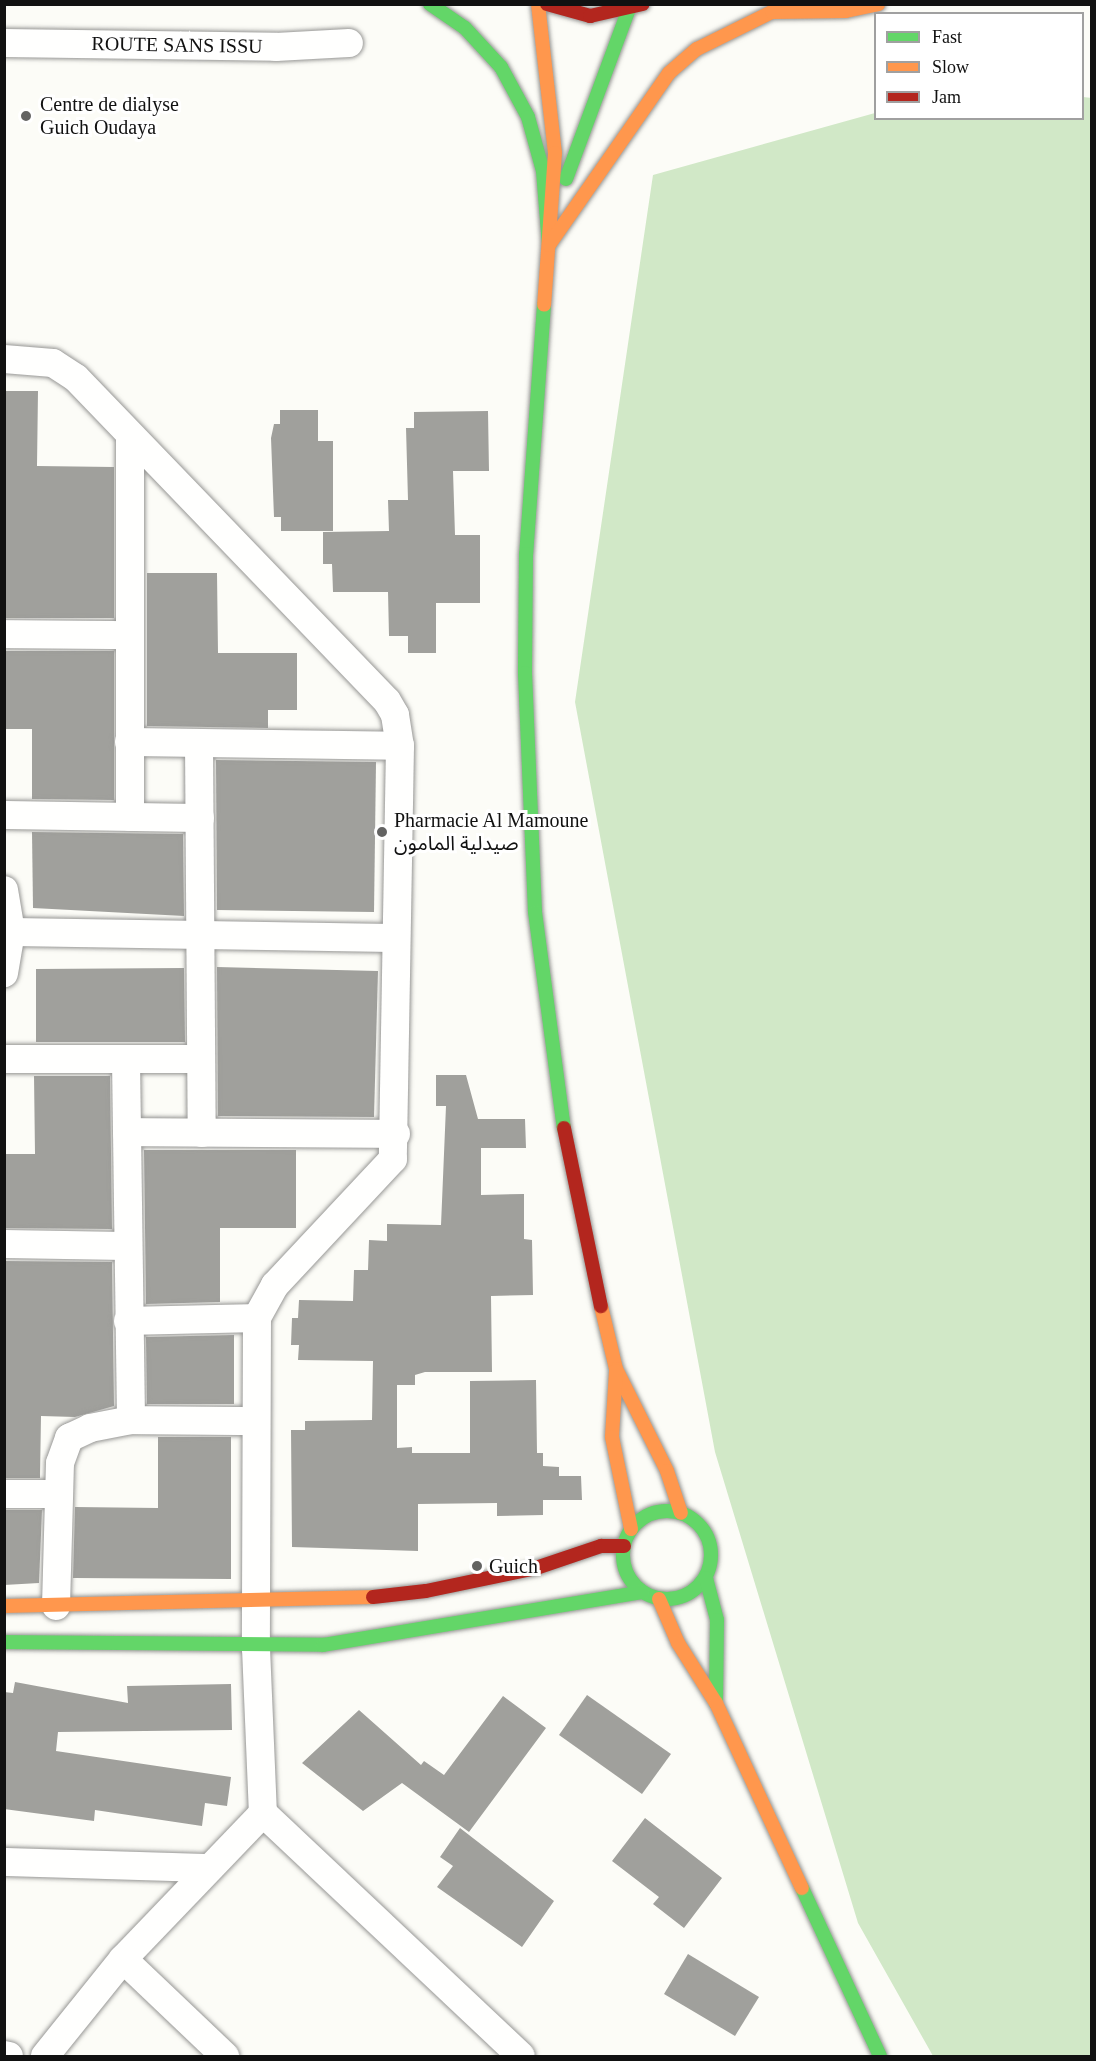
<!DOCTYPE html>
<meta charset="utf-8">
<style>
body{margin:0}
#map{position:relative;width:1096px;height:2061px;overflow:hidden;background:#fcfcf7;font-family:"Times New Roman","Noto Sans Arabic",serif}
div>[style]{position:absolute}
.forest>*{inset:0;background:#d1e8c7}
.building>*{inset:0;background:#a0a09c}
.roads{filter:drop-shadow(0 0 2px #979795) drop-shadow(0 0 2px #979795)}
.street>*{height:28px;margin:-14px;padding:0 14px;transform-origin:14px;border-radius:14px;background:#fffffe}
.fast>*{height:14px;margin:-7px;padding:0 7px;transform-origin:7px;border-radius:7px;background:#63d668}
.fast>.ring{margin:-7px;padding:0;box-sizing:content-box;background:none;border:14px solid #63d668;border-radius:50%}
.slow>*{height:14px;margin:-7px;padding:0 7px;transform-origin:7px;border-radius:7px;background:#ff974d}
.jam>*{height:14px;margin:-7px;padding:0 7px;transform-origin:7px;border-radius:7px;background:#b3261e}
.dots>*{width:16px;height:16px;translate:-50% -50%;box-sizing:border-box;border:3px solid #fff;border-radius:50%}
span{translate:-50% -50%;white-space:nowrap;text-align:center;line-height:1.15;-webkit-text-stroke:6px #fff;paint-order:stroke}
.street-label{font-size:20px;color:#111}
.poi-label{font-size:20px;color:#111}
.left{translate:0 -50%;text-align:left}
.frame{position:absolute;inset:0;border:6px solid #111;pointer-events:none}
.legend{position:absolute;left:874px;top:12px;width:210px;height:108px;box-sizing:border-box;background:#fff;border:2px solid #a0a0a0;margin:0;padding:8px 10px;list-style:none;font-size:18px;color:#111}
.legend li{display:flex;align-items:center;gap:12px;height:30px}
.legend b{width:30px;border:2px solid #a0a0a0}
</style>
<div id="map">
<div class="forest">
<div style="clip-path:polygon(1083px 97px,1092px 98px,1091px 2056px,933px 2056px,858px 1923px,715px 1452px,575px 702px,653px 175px,875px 113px,876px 118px,1082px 118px)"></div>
</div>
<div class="building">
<div style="clip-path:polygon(4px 391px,38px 391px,37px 466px,114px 467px,114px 618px,4px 618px)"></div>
<div style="clip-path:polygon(280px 410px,318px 410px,318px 441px,333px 441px,333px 531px,281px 531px,281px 517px,274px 517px,271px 438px,274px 424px,280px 424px)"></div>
<div style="clip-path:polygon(488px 411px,489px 471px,453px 471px,455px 535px,480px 535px,480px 603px,436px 603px,436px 653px,408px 653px,408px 636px,389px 636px,388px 592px,333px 592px,332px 564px,323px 564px,323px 532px,389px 531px,388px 500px,408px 500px,406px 428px,414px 428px,414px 412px)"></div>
<div style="clip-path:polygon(147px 573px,217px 573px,218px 653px,297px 653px,297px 710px,268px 710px,268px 728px,147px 726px)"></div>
<div style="clip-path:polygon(4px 651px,114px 651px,114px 800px,32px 799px,32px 729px,4px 729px)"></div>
<div style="clip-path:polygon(216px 760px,376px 762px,374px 912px,217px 910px)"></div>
<div style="clip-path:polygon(32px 832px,183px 834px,184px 916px,33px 908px)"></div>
<div style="clip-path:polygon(217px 967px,378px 971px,374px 1117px,218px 1116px)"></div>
<div style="clip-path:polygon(184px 968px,185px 1042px,36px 1042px,36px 969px)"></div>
<div style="clip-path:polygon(436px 1075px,466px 1075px,478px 1119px,525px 1119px,526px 1148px,481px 1148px,481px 1195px,524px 1194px,524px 1239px,532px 1240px,533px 1295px,491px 1296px,492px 1372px,425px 1372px,415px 1375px,415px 1385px,397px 1385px,397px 1448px,412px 1447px,412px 1453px,470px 1453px,470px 1381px,536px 1380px,537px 1453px,543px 1453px,543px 1466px,559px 1467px,559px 1476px,581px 1476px,582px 1500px,543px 1500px,543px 1515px,497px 1516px,497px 1503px,418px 1504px,418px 1551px,292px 1547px,291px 1430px,305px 1430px,305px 1421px,372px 1420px,373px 1361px,298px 1360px,299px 1345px,291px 1345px,292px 1318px,298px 1318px,299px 1300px,353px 1301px,354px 1270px,368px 1270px,369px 1240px,387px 1241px,387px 1224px,441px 1225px,446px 1106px,436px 1106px)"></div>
<div style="clip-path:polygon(34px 1076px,110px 1076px,112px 1229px,4px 1228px,4px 1154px,35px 1154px)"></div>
<div style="clip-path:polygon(144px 1150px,296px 1150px,296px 1228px,220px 1228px,220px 1302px,146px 1304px)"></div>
<div style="clip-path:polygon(4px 1261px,112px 1262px,114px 1406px,75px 1417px,41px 1416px,40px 1478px,4px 1478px)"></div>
<div style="clip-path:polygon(234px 1335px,234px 1404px,147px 1404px,146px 1337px)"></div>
<div style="clip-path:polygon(158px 1437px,231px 1437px,231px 1579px,73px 1578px,75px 1507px,158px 1508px)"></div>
<div style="clip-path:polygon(4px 1510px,42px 1510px,39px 1583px,4px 1585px)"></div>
<div style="clip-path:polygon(15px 1682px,128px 1703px,127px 1686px,231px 1684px,232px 1730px,58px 1732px,56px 1751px,231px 1777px,227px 1806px,205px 1803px,202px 1826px,95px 1810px,94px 1821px,4px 1809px,4px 1692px,13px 1693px)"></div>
<div style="clip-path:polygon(587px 1695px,671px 1754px,642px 1794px,559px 1735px)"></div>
<div style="clip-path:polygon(503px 1696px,546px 1728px,469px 1832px,402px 1783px,363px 1811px,302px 1763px,359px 1710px,421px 1765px,424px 1761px,444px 1775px)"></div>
<div style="clip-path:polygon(645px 1818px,722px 1878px,684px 1928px,653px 1904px,659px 1897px,612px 1861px)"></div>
<div style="clip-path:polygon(460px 1828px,554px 1901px,522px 1947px,437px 1887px,453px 1866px,440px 1857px)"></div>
<div style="clip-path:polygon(688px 1954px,759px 1997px,735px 2036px,664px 1994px)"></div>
</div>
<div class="roads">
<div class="street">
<div style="left:4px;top:43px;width:272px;rotate:0.8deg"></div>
<div style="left:276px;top:47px;width:73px;rotate:-3.1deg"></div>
<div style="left:4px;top:359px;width:49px;rotate:4.7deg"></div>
<div style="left:53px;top:363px;width:27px;rotate:33deg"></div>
<div style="left:76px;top:378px;width:448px;rotate:46.1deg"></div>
<div style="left:387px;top:701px;width:16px;rotate:60deg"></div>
<div style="left:395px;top:715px;width:31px;rotate:81deg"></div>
<div style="left:400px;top:746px;width:413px;rotate:91deg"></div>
<div style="left:393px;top:1159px;width:173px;rotate:133.1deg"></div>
<div style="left:275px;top:1285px;width:38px;rotate:119deg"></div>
<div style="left:257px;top:1318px;width:330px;rotate:90.2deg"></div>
<div style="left:256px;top:1648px;width:165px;rotate:87.6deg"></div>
<div style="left:263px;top:1813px;width:354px;rotate:43.3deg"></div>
<div style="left:130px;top:437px;width:380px;rotate:90deg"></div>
<div style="left:4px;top:634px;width:122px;rotate:0.5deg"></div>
<div style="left:129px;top:742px;width:271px;rotate:0.8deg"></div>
<div style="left:199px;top:744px;width:389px;rotate:89.6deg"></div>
<div style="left:4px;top:815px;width:196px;rotate:0.9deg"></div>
<div style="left:4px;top:890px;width:43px;rotate:80.5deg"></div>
<div style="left:11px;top:932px;width:42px;rotate:99.7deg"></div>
<div style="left:11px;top:932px;width:383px;rotate:0.9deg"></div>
<div style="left:4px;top:1059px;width:197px"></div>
<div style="left:126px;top:1060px;width:360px;rotate:89.2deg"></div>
<div style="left:127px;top:1132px;width:269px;rotate:0.4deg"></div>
<div style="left:4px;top:1244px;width:122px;rotate:0.9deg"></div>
<div style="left:128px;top:1321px;width:129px;rotate:-1.3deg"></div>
<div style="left:4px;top:1494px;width:54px"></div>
<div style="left:56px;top:1606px;width:143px;rotate:-88.4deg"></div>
<div style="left:60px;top:1463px;width:27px;rotate:-70deg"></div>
<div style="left:69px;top:1438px;width:23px;rotate:-25deg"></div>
<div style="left:90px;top:1428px;width:42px;rotate:-11deg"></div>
<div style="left:131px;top:1420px;width:123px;rotate:0.5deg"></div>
<div style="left:4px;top:1862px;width:204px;rotate:1.7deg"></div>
<div style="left:123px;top:1959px;width:141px;rotate:43.6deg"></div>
<div style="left:4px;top:2055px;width:5px;rotate:11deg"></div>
<div style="left:45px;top:2056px;width:124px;rotate:-51.2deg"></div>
<div style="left:123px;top:1959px;width:202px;rotate:-46.2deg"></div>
</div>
<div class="fast">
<div style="left:430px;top:4px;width:42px;rotate:34.4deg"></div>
<div style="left:465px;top:28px;width:53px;rotate:47.3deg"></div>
<div style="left:501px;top:67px;width:57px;rotate:61.6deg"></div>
<div style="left:528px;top:117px;width:56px;rotate:74.5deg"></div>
<div style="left:543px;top:171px;width:74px;rotate:85.4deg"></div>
<div style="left:566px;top:179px;width:179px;rotate:-69.7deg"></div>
<div style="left:544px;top:305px;width:250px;rotate:94.1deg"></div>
<div style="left:526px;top:554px;width:119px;rotate:90.5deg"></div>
<div style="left:525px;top:673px;width:239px;rotate:87.6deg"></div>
<div style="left:535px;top:912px;width:218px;rotate:82.4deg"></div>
<div class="ring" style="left:623px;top:1511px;width:74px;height:74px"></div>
<div style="left:706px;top:1578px;width:43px;rotate:75.3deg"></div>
<div style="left:717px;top:1620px;width:83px;rotate:90.7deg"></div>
<div style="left:4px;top:1642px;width:319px;rotate:0.5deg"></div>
<div style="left:323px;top:1645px;width:324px;rotate:-9.4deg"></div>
<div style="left:802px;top:1888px;width:185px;rotate:65.1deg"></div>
</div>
<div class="slow">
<div style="left:538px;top:4px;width:150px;rotate:83.5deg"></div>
<div style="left:555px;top:153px;width:152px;rotate:94.1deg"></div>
<div style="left:549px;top:245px;width:210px;rotate:-55.1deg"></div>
<div style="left:669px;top:73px;width:37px;rotate:-41deg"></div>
<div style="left:697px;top:49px;width:84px;rotate:-26.3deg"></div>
<div style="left:772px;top:12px;width:74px;rotate:-0.8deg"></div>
<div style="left:846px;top:11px;width:33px;rotate:-12deg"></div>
<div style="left:601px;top:1306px;width:65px;rotate:76.6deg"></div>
<div style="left:616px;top:1369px;width:114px;rotate:63.4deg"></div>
<div style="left:667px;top:1471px;width:44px;rotate:71.6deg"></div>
<div style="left:616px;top:1371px;width:66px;rotate:93.5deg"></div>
<div style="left:612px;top:1437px;width:94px;rotate:78.3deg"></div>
<div style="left:659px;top:1599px;width:48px;rotate:66.6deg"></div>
<div style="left:678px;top:1643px;width:71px;rotate:57.7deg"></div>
<div style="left:716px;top:1703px;width:204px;rotate:65.1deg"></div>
<div style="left:4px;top:1606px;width:369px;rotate:-1.4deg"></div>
</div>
<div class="jam">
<div style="left:547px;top:4px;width:45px;rotate:15.6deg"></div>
<div style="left:590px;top:16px;width:54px;rotate:-12.8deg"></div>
<div style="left:564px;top:1128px;width:182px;rotate:78.3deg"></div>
<div style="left:373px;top:1597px;width:53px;rotate:-6.5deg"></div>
<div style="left:426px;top:1591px;width:112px;rotate:-11.8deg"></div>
<div style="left:536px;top:1568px;width:69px;rotate:-18.7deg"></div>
<div style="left:601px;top:1546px;width:23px"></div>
</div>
</div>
<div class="dots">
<div style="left:26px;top:116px;background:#636362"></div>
<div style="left:382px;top:832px;background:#636362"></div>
<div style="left:477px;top:1566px;background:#636362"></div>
</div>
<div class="street-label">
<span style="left:177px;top:45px;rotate:1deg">ROUTE SANS ISSU</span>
</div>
<div class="poi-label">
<span class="left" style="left:40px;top:116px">Centre de dialyse<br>Guich Oudaya</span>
<span class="left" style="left:394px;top:832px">Pharmacie Al Mamoune<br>صيدلية المامون</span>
<span class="left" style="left:489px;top:1566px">Guich</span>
</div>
<div class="frame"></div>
<ul class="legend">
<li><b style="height:8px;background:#63d668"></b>Fast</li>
<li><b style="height:8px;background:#ff974d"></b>Slow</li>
<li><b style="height:8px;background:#b3261e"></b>Jam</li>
</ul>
</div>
